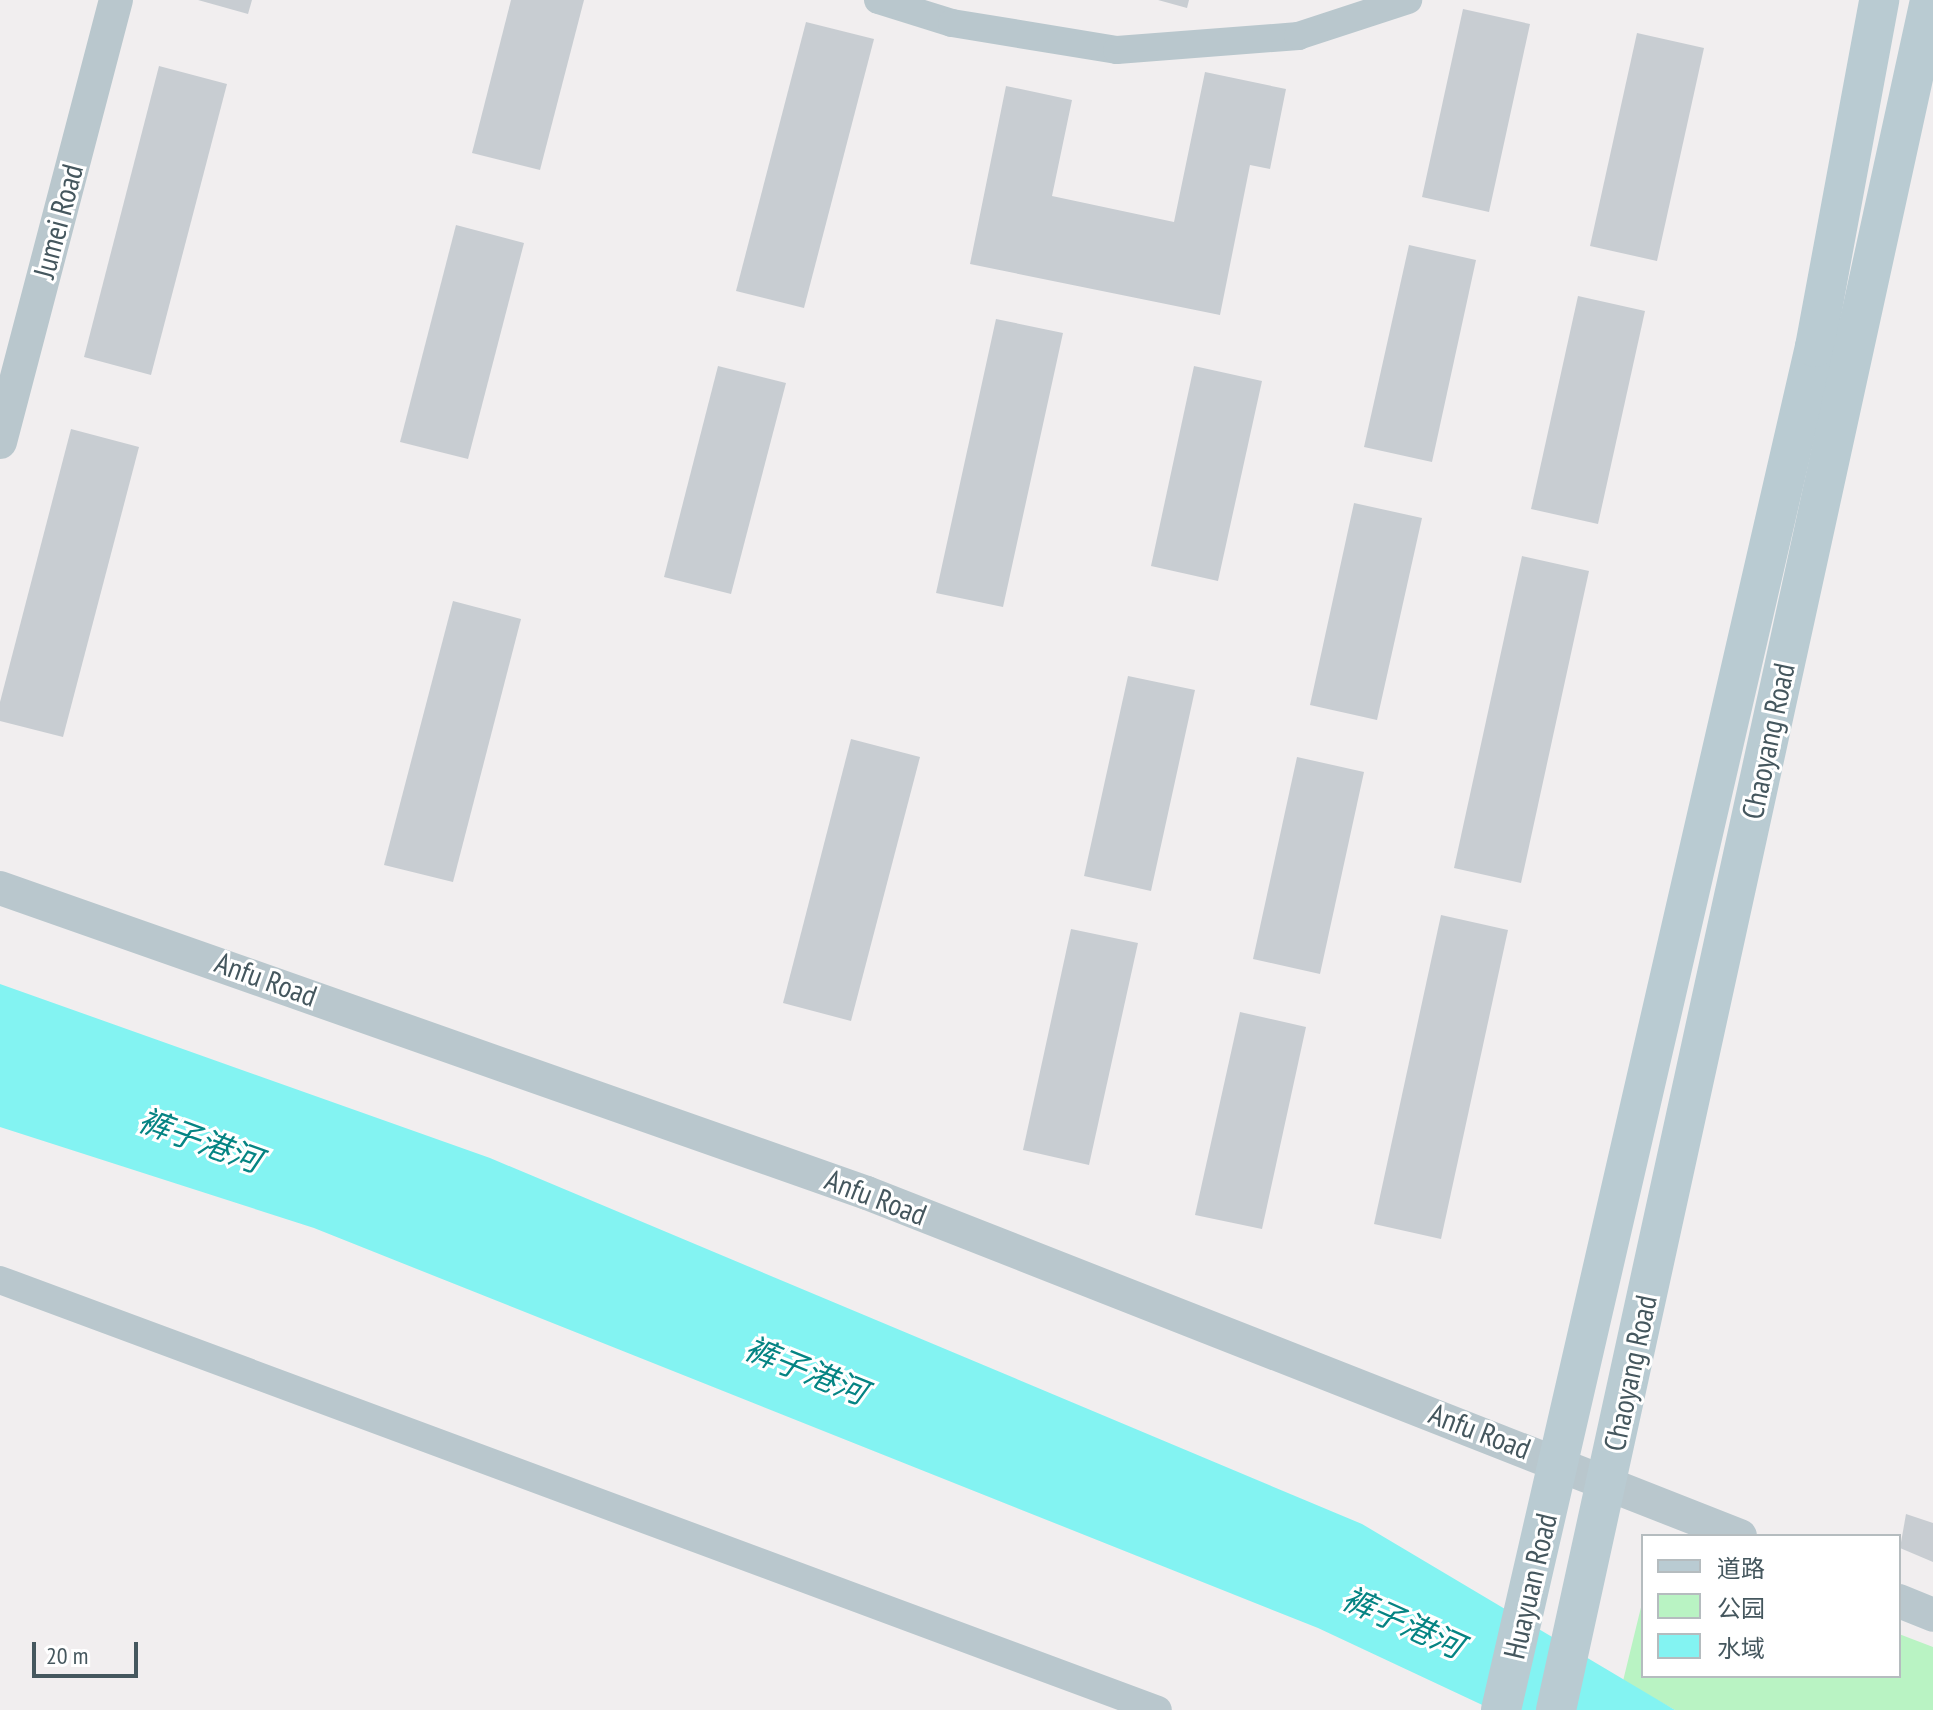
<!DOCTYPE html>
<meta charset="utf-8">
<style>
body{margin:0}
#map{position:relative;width:1933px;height:1710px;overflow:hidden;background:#f1eeef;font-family:"PT Sans Narrow","Noto Sans SC",sans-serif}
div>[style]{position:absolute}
.green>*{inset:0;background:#b9f3c3}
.water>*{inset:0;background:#83f3f2}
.building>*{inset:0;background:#c8cdd2}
.minor>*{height:28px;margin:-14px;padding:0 14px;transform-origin:14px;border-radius:14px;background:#b9c7cd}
.tertiary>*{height:34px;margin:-17px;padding:0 17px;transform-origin:17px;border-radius:17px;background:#b9c7cd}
.secondary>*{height:40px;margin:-20px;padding:0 20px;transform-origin:20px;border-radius:20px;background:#b9cbd2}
span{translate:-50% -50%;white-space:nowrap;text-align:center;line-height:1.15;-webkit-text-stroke:6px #fff;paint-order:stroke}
.street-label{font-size:30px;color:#45575e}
.water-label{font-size:32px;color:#058483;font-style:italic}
.legend{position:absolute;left:1641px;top:1534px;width:260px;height:144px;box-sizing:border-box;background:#fff;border:2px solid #b5bcbf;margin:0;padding:10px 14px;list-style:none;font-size:24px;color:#45575e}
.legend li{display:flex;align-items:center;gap:16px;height:40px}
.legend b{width:40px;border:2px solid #b5bcbf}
.scale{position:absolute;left:32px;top:1642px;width:106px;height:36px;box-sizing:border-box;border:4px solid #45575e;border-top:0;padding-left:10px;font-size:24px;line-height:28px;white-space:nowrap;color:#45575e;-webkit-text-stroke:6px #fff;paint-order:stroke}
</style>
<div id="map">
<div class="green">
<div style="clip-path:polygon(1643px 1599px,1643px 1676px,1899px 1676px,1899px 1634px,1933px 1647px,1933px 1710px,1675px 1710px,1623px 1681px)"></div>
</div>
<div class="water">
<div style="clip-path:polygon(0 984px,490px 1158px,1362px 1524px,1675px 1710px,1493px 1710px,1318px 1628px,314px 1228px,0 1127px)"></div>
</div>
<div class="building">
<div style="clip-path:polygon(198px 0,252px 0,248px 14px)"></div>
<div style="clip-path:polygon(511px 0,584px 0,540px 170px,472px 153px)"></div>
<div style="clip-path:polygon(1158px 0,1189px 0,1187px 8px)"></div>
<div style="clip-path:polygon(1463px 9px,1530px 24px,1489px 212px,1422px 197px)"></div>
<div style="clip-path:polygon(806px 22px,874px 39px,804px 308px,736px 291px)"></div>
<div style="clip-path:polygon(1637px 33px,1704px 48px,1657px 261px,1590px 246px)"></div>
<div style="clip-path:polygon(159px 66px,227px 84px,151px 375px,84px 357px)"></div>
<div style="clip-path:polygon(1205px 72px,1286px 89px,1270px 169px,1250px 165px,1220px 315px,970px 264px,1006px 86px,1072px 100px,1052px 196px,1174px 222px)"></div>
<div style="clip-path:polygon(456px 225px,524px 243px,468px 459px,400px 442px)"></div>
<div style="clip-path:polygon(1409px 245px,1476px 260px,1432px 462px,1364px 447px)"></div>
<div style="clip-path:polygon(1578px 296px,1645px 311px,1598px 524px,1531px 509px)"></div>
<div style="clip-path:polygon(996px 319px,1063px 333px,1003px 607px,936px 593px)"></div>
<div style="clip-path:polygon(718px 366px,786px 383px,731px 594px,664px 577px)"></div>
<div style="clip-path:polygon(1194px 366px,1262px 381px,1218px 581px,1151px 566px)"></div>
<div style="clip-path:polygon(71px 429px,139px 447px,63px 737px,0 721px,0 702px)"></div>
<div style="clip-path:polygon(1354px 503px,1422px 518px,1377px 720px,1310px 705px)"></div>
<div style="clip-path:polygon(1522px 556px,1589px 571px,1521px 883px,1454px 868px)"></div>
<div style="clip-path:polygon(453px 601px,521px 619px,453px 882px,384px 865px)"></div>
<div style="clip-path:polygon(1128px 676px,1195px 690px,1151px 891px,1084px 876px)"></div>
<div style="clip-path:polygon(851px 739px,920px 757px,851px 1021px,783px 1003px)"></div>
<div style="clip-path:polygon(1297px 757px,1364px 772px,1320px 974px,1253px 959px)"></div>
<div style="clip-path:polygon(1441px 915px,1508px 930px,1441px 1239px,1374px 1224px)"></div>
<div style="clip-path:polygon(1071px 929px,1138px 943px,1089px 1165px,1023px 1150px)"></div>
<div style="clip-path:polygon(1240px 1012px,1306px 1027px,1262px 1229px,1195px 1215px)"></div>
<div style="clip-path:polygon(1906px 1514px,1933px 1523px,1933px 1562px,1900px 1548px)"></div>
</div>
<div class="minor">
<div style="left:878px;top:0;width:77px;rotate:17.3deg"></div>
<div style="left:952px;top:23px;width:167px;rotate:9.3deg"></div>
<div style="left:1117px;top:50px;width:182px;rotate:-4.4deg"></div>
<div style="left:1298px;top:36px;width:116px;rotate:-18.1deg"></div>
<div style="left:0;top:1280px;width:1235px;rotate:20.37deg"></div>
</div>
<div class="tertiary">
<div style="left:0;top:442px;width:457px;rotate:-75.3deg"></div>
<div style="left:0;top:888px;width:919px;rotate:19.38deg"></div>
<div style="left:867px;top:1193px;width:938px;rotate:21.45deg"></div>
<div style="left:1899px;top:1601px;width:37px;rotate:22deg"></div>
</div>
<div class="secondary">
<div style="left:1501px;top:1710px;width:1399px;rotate:-77.03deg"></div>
<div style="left:1815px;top:347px;width:353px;rotate:-79.5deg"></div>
<div style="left:1556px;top:1710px;width:1750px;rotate:-77.66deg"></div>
</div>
<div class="street-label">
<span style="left:58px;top:221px;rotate:-75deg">Jumei Road</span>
<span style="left:1768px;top:741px;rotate:-78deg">Chaoyang Road</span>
<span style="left:266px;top:979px;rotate:20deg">Anfu Road</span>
<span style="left:876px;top:1197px;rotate:21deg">Anfu Road</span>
<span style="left:1630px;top:1373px;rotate:-78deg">Chaoyang Road</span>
<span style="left:1480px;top:1431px;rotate:21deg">Anfu Road</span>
<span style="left:1530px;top:1586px;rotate:-77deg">Huayuan Road</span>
</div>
<div class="water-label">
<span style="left:200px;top:1140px;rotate:20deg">裤子港河</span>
<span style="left:806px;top:1370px;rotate:22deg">裤子港河</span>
<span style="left:1403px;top:1622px;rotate:24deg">裤子港河</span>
</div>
<ul class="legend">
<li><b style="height:10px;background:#b9cbd2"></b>道路</li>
<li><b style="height:22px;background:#b9f3c3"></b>公园</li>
<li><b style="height:22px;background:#83f3f2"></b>水域</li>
</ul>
<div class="scale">20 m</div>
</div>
